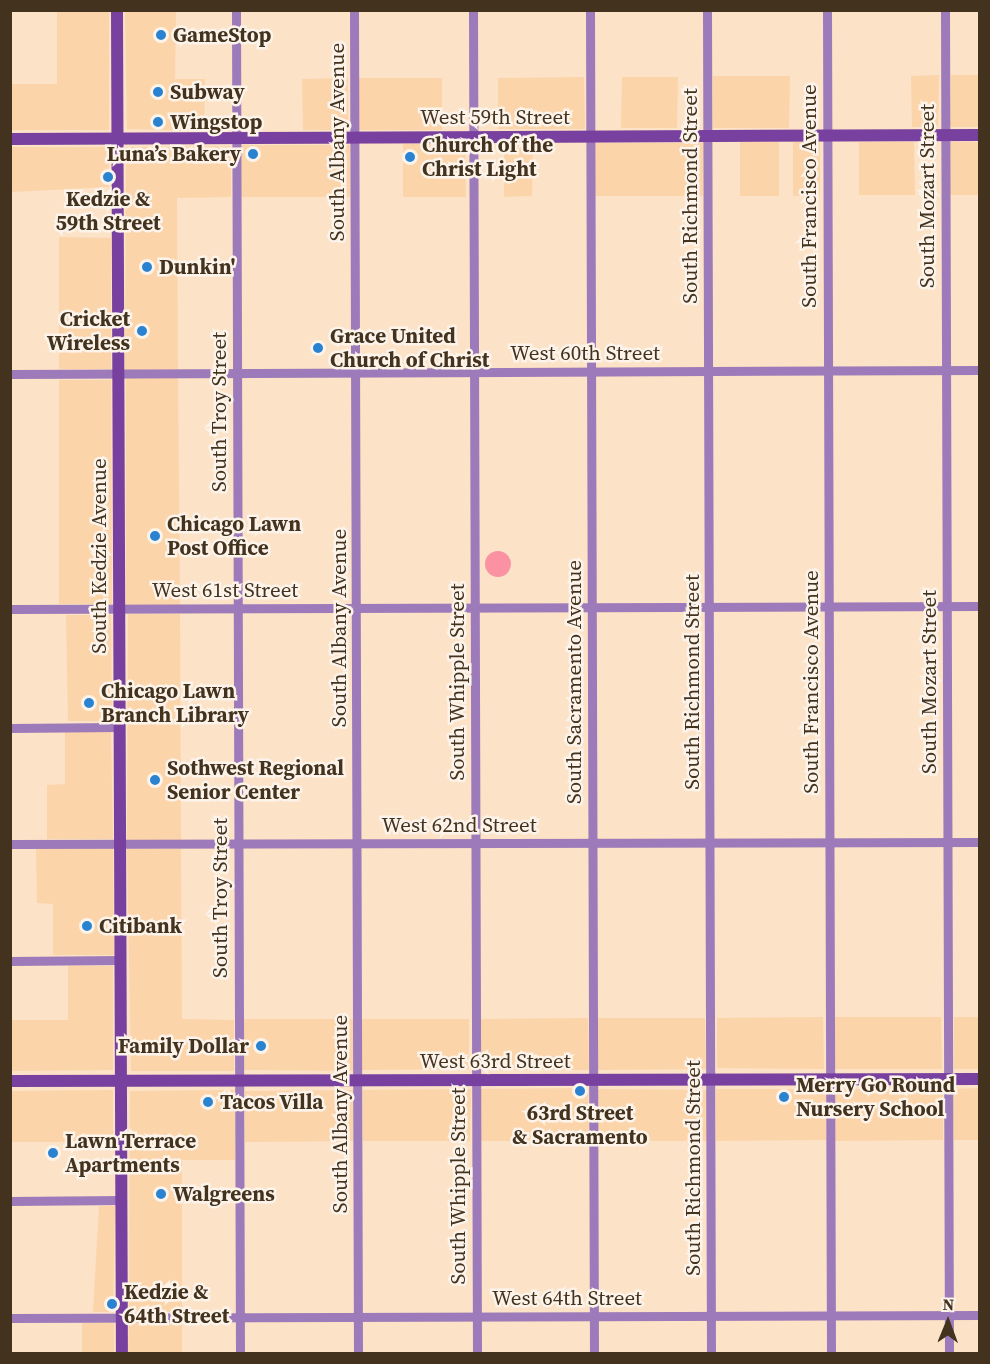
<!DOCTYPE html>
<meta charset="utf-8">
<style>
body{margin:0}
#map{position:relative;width:990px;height:1364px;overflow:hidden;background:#fce2c6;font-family:"Source Serif 4",serif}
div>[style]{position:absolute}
.built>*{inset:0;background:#fbd4aa}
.green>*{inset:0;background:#fa92a4}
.round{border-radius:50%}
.street>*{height:9px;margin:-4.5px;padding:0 4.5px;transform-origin:4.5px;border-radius:4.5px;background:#9d7ab9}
.secondary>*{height:12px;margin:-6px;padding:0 6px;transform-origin:6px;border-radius:6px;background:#79419f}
.dots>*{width:16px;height:16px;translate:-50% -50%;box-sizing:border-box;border:3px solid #fcf3ea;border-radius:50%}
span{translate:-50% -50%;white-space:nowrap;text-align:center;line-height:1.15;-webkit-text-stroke:5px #fcf3ea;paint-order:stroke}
.poi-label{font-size:21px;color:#42321e;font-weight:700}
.left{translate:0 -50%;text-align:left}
.right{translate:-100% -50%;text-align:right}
.street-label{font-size:21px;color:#42321e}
.frame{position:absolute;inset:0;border:12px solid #42321e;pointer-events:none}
.north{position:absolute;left:918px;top:1292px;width:60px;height:60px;-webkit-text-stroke:4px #fcf3ea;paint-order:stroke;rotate:1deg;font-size:16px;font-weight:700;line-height:24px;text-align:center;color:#42321e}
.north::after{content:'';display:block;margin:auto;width:21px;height:27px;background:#42321e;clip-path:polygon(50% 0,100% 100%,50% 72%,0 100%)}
</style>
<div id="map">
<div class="built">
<div style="clip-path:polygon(57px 11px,109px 11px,109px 130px,11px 130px,11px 84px,57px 84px)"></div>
<div style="clip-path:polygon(125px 11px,176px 11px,175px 79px,205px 79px,204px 131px,127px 129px)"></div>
<div style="clip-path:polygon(939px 75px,938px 127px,912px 127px,911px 76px)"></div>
<div style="clip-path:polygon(951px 75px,979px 75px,979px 127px,950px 127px)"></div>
<div style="clip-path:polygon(713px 76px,790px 76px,789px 128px,713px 128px)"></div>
<div style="clip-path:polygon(584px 77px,585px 129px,498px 129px,498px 78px)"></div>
<div style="clip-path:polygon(622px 77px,678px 77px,677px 128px,621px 128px)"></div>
<div style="clip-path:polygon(348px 78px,348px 130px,303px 130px,302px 79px)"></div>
<div style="clip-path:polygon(359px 78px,442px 78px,442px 130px,358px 130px)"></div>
<div style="clip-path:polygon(740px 142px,779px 142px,779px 196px,740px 196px)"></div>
<div style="clip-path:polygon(793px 142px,820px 142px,820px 196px,793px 196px)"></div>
<div style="clip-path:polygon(859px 142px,914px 142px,915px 195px,859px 195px)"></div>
<div style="clip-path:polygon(950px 142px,979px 142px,979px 195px,950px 195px)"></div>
<div style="clip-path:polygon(465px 143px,466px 197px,403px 197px,403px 144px)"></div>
<div style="clip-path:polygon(594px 143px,703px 143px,703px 196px,594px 196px)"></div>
<div style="clip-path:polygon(504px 144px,533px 144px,532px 196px,504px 197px)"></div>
<div style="clip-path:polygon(241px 145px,350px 145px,350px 197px,241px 197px)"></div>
<div style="clip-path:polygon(231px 146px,231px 197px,177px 198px,178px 369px,125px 370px,126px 147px)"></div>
<div style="clip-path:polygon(11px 147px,109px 147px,109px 187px,11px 192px)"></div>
<div style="clip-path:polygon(59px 237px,111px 238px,111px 369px,59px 369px)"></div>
<div style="clip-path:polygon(126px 378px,178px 378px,180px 605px,126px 605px)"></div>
<div style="clip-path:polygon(59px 380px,111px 380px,112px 604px,59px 604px)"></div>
<div style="clip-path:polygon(128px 614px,180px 614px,181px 840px,127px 840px)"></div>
<div style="clip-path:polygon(66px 615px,111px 615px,112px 721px,68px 721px)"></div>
<div style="clip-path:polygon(65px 732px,111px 732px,113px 839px,47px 839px,47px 785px,65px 784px)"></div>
<div style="clip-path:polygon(36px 848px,113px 848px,114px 955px,53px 955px,53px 904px,37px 903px)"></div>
<div style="clip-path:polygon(127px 849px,181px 849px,182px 1019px,234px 1020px,234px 1071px,131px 1071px)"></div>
<div style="clip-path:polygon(68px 966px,113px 966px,113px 1070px,11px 1071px,11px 1020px,68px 1020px)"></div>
<div style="clip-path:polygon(823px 1017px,824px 1069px,717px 1068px,717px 1018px)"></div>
<div style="clip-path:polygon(834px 1017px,941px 1017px,942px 1069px,835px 1069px)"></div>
<div style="clip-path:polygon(954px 1017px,979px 1017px,979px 1069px,954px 1069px)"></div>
<div style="clip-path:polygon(588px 1018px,589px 1070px,481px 1070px,481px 1019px)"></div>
<div style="clip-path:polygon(598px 1018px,705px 1018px,706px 1069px,597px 1070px)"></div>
<div style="clip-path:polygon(243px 1019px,353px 1019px,353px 1071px,243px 1070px)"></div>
<div style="clip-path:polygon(361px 1019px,469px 1019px,469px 1069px,361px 1070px)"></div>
<div style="clip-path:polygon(588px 1088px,589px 1141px,480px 1141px,480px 1089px)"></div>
<div style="clip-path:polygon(979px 1088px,979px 1140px,954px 1140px,953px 1089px)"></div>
<div style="clip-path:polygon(471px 1089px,470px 1141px,363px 1141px,363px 1090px)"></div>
<div style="clip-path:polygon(598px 1089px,708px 1090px,707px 1141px,598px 1141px)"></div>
<div style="clip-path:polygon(716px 1089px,826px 1089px,826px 1140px,716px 1141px)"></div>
<div style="clip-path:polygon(835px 1089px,943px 1089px,943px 1140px,835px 1141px)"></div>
<div style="clip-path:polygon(113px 1090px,113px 1142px,11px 1142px,11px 1091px)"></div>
<div style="clip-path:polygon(235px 1090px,235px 1160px,182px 1160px,182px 1312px,129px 1312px,130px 1091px)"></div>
<div style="clip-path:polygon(353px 1090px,353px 1141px,245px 1142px,245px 1091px)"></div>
<div style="clip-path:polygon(99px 1206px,115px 1206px,113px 1312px,93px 1312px)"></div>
<div style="clip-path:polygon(129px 1322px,182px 1322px,182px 1353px,128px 1354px)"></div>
<div style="clip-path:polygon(82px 1323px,114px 1323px,114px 1353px,82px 1353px)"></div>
</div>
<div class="green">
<div class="round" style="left:485px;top:551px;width:26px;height:26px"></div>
</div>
<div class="street">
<div style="left:236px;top:10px;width:1344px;rotate:89.83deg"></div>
<div style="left:354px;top:10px;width:1344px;rotate:89.83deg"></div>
<div style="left:473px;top:10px;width:1344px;rotate:89.83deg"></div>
<div style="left:590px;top:10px;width:1344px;rotate:89.83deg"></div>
<div style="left:707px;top:10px;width:1344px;rotate:89.83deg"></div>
<div style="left:827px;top:10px;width:1344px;rotate:89.83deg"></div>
<div style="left:945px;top:10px;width:1344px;rotate:89.83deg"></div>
<div style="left:10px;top:374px;width:970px;rotate:-0.24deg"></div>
<div style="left:10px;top:609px;width:970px;rotate:-0.18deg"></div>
<div style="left:10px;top:728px;width:109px;rotate:-0.5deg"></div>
<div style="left:10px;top:844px;width:970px;rotate:-0.12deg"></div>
<div style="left:10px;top:961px;width:111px;rotate:-0.5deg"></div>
<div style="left:10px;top:1201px;width:112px;rotate:-0.5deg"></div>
<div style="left:10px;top:1318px;width:970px;rotate:-0.18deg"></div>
</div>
<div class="secondary">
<div style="left:117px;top:10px;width:1344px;rotate:89.79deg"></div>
<div style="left:10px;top:139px;width:970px;rotate:-0.24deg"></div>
<div style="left:10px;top:1081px;width:970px;rotate:-0.12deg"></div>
</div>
<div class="dots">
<div style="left:161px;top:35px;background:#2a83d0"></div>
<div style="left:158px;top:92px;background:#2a83d0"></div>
<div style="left:158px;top:122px;background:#2a83d0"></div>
<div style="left:253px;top:154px;background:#2a83d0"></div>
<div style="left:410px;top:157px;background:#2a83d0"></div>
<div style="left:108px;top:177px;background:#2a83d0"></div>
<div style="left:147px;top:267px;background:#2a83d0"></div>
<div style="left:142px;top:331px;background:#2a83d0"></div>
<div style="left:318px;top:348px;background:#2a83d0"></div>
<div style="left:155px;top:536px;background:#2a83d0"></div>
<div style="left:89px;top:703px;background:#2a83d0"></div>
<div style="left:155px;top:780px;background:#2a83d0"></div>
<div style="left:87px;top:926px;background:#2a83d0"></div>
<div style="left:261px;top:1046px;background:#2a83d0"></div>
<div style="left:580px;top:1091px;background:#2a83d0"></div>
<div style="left:784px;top:1097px;background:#2a83d0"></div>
<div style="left:208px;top:1102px;background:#2a83d0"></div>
<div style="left:53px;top:1153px;background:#2a83d0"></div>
<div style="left:161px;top:1194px;background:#2a83d0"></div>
<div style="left:112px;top:1304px;background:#2a83d0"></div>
</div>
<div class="poi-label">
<span class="left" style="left:173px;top:35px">GameStop</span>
<span class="left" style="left:170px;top:92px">Subway</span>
<span class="left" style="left:170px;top:122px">Wingstop</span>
<span class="left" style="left:422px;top:157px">Church of the<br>Christ Light</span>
<span class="right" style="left:241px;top:154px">Luna’s Bakery</span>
<span style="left:108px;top:211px">Kedzie &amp;<br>59th Street</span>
<span class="left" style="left:159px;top:267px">Dunkin'</span>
<span class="right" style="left:130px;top:331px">Cricket<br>Wireless</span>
<span class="left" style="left:330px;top:348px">Grace United<br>Church of Christ</span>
<span class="left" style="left:167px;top:536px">Chicago Lawn<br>Post Office</span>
<span class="left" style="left:101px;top:703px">Chicago Lawn<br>Branch Library</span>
<span class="left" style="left:167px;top:780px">Sothwest Regional<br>Senior Center</span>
<span class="left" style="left:99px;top:926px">Citibank</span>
<span class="right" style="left:249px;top:1046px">Family Dollar</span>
<span class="left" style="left:796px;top:1097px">Merry Go Round<br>Nursery School</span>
<span class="left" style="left:220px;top:1102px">Tacos Villa</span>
<span style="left:580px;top:1125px">63rd Street<br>&amp; Sacramento</span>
<span class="left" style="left:65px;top:1153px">Lawn Terrace<br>Apartments</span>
<span class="left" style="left:173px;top:1194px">Walgreens</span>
<span class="left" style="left:124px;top:1304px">Kedzie &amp;<br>64th Street</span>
</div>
<div class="street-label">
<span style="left:495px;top:117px">West 59th Street</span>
<span style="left:337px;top:142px;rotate:-90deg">South Albany Avenue</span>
<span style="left:690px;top:196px;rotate:-90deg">South Richmond Street</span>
<span style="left:809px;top:196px;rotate:-90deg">South Francisco Avenue</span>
<span style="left:927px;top:196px;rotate:-90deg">South Mozart Street</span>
<span style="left:585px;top:353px">West 60th Street</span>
<span style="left:219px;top:412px;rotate:-90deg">South Troy Street</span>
<span style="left:99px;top:556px;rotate:-90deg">South Kedzie Avenue</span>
<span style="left:225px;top:590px">West 61st Street</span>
<span style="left:339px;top:628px;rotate:-90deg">South Albany Avenue</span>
<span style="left:457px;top:682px;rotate:-90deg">South Whipple Street</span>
<span style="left:574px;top:682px;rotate:-90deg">South Sacramento Avenue</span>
<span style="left:692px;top:682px;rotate:-90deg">South Richmond Street</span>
<span style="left:811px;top:682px;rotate:-90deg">South Francisco Avenue</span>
<span style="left:929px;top:682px;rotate:-90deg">South Mozart Street</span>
<span style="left:459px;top:825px">West 62nd Street</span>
<span style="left:220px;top:898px;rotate:-90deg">South Troy Street</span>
<span style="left:495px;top:1061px">West 63rd Street</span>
<span style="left:340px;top:1114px;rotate:-90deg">South Albany Avenue</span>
<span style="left:693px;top:1168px;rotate:-90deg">South Richmond Street</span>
<span style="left:458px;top:1186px;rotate:-90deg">South Whipple Street</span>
<span style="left:567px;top:1298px">West 64th Street</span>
</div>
<div class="frame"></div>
<div class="north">N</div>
</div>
